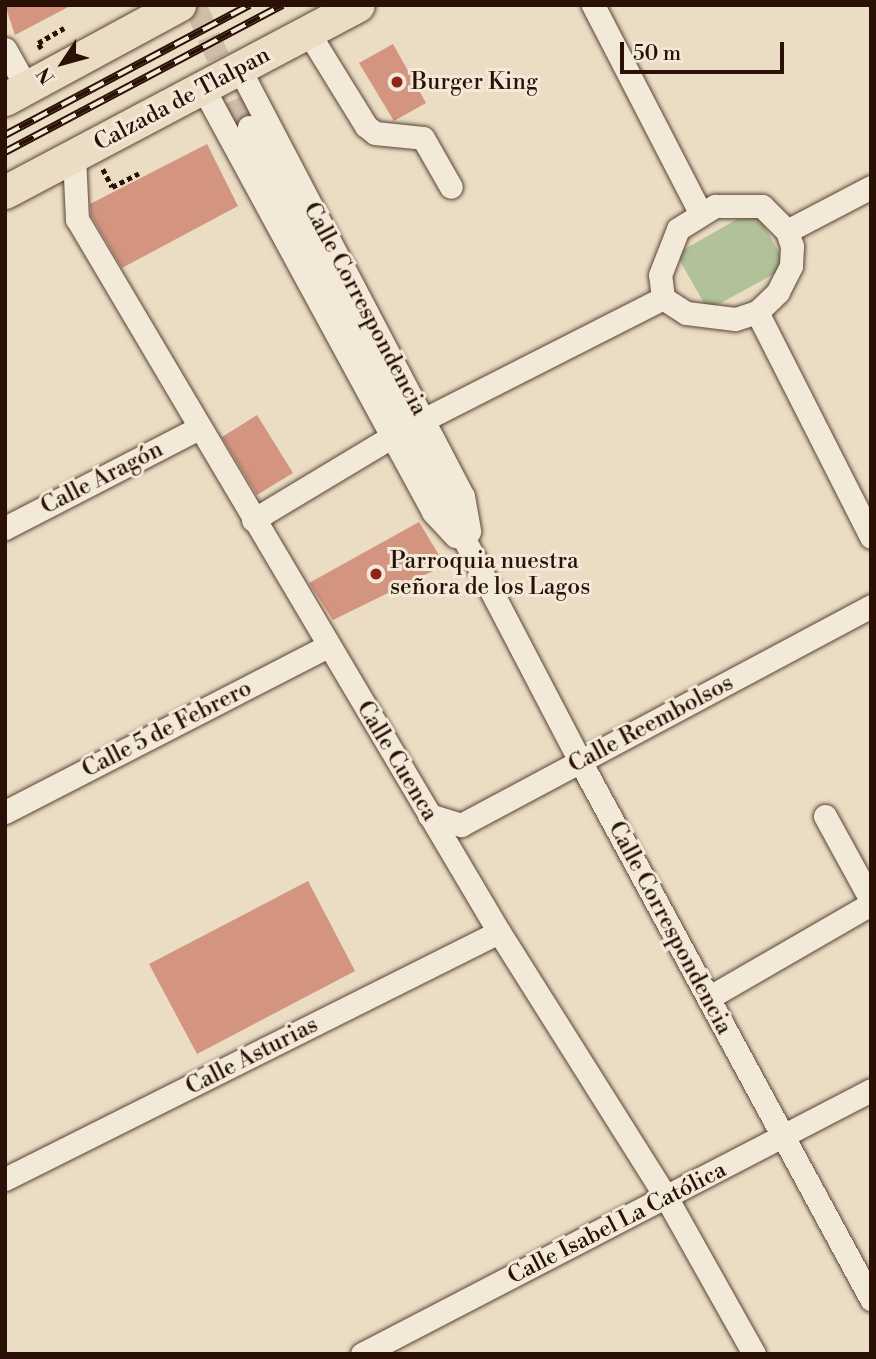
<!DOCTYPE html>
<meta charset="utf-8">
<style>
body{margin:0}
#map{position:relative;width:876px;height:1359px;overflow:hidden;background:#ebddc4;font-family:"Libre Bodoni",serif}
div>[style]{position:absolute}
.green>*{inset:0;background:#b2c298}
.building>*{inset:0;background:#d39480}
.minor-tunnel>*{height:23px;margin-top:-11.5px;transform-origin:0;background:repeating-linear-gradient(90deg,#cebea8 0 23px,transparent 0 34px)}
.path>*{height:4.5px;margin-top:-2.25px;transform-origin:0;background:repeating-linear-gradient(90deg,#2b1006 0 5px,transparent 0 8.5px)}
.roads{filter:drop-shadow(0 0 2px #5b4336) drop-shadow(0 0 2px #5b4336)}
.minor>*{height:23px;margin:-11.5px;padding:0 11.5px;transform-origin:11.5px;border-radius:11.5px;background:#f2e9d9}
.highway>*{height:33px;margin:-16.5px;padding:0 16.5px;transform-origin:16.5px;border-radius:16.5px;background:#ebddc4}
.rail>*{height:8px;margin-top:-4px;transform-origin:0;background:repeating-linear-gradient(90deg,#f2e9d9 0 16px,#2b1006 0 32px);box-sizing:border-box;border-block:2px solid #2b1006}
.dots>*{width:19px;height:19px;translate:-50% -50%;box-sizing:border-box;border:4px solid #f2e9d9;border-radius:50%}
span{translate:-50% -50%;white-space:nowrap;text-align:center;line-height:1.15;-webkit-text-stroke:6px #f2e9d9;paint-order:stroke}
.poi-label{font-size:23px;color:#2b1006}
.left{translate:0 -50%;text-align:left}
.street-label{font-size:23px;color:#2b1006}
.frame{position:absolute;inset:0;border:7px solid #2b1006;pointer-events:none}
.north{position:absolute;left:28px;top:28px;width:70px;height:70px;-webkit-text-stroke:5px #f2e9d9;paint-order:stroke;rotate:234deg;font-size:19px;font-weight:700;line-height:28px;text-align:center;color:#2b1006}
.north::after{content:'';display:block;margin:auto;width:24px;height:32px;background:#2b1006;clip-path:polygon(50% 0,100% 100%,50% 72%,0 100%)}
.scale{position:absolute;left:620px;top:42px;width:164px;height:32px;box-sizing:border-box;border:4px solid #2b1006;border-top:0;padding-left:9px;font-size:21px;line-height:24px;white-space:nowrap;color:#2b1006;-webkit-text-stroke:5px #f2e9d9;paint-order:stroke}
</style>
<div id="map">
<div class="green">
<div style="clip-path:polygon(755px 209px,787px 267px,708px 310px,676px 254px)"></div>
</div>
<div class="building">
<div style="clip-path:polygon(5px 5px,72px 5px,15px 35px)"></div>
<div style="clip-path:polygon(393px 44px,426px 103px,394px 121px,359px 63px)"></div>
<div style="clip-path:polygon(207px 144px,238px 206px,122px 268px,91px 215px,90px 204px)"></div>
<div style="clip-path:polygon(257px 415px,293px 473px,257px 495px,222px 437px)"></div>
<div style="clip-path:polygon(419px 522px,445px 565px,333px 620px,309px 583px)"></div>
<div style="clip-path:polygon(308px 881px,355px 971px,197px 1054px,149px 964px)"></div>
</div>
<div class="minor-tunnel">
<div style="left:195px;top:5px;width:133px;rotate:66.1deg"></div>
</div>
<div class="path">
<div style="left:41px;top:49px;width:7px;rotate:-117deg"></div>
<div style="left:38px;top:43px;width:30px;rotate:-30deg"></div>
<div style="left:103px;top:169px;width:20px;rotate:63deg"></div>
<div style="left:112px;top:187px;width:30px;rotate:-27deg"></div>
</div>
<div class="roads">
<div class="minor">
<div style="left:593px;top:5px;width:233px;rotate:62.7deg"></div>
<div style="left:308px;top:32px;width:110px;rotate:58.3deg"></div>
<div style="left:366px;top:126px;width:11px;rotate:38deg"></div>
<div style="left:375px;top:133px;width:48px;rotate:5.9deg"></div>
<div style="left:423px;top:138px;width:56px;rotate:60.3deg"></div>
<div style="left:5px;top:49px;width:45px;rotate:60.6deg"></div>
<div style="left:239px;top:68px;width:483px;rotate:62.4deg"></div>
<div style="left:463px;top:496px;width:36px;rotate:80deg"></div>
<div style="left:203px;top:88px;width:482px;rotate:61.5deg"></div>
<div style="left:433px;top:512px;width:33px;rotate:47deg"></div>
<div style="left:249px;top:127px;width:715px;rotate:62.43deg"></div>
<div style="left:580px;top:761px;width:612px;rotate:61.59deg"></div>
<div style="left:74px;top:156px;width:63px;rotate:87.3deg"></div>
<div style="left:77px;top:219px;width:829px;rotate:59.38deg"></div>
<div style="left:499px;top:932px;width:313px;rotate:57.8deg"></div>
<div style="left:666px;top:1197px;width:180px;rotate:60.7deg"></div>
<div style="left:715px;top:206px;width:47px"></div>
<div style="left:762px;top:206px;width:35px;rotate:45deg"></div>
<div style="left:787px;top:231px;width:16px;rotate:72deg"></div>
<div style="left:792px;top:246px;width:20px;rotate:93deg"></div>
<div style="left:791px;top:266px;width:29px;rotate:117deg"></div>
<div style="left:778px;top:292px;width:29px;rotate:136deg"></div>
<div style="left:757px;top:312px;width:23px;rotate:162deg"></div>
<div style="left:735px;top:319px;width:49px;rotate:-173deg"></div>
<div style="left:686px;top:313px;width:27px;rotate:-147deg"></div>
<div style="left:663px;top:298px;width:23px;rotate:-97deg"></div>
<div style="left:660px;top:275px;width:49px;rotate:-68.6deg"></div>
<div style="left:678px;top:229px;width:44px;rotate:-31.9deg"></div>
<div style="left:787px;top:231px;width:95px;rotate:-27.6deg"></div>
<div style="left:757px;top:312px;width:252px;rotate:63.1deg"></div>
<div style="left:423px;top:420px;width:269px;rotate:-26.9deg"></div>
<div style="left:253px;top:520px;width:161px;rotate:-31deg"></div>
<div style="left:5px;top:528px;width:218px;rotate:-27.3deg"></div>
<div style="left:5px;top:812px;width:363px;rotate:-27.2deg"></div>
<div style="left:429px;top:815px;width:34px;rotate:17deg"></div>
<div style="left:461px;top:825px;width:465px;rotate:-28.1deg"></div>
<div style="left:825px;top:816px;width:96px;rotate:61.3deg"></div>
<div style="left:708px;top:998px;width:188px;rotate:-30deg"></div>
<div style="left:5px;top:1179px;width:552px;rotate:-26.57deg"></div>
<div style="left:362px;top:1354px;width:573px;rotate:-27.41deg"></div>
</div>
<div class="highway">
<div style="left:5px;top:99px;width:198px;rotate:-28.4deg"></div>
<div style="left:5px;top:192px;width:399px;rotate:-27.9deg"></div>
</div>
</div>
<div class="rail">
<div style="left:5px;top:135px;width:277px;rotate:-28deg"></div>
<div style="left:5px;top:152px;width:314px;rotate:-27.9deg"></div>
</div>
<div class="dots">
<div style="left:397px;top:82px;background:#8f2418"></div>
<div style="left:376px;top:574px;background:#8f2418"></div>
</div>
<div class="poi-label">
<span class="left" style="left:411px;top:82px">Burger King</span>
<span class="left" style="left:390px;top:574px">Parroquia nuestra<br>señora de los Lagos</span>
</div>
<div class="street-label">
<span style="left:182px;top:99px;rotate:-28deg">Calzada de Tlalpan</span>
<span style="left:365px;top:309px;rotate:62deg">Calle Correspondencia</span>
<span style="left:102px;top:478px;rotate:-27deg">Calle Aragón</span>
<span style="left:651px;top:724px;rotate:-28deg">Calle Reembolsos</span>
<span style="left:167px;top:729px;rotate:-27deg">Calle 5 de Febrero</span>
<span style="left:397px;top:761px;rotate:59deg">Calle Cuenca</span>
<span style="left:670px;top:928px;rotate:62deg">Calle Correspondencia</span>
<span style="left:252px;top:1056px;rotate:-27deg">Calle Asturias</span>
<span style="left:617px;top:1223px;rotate:-27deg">Calle Isabel La Católica</span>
</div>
<div class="frame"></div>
<div class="north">N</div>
<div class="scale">50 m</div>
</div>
